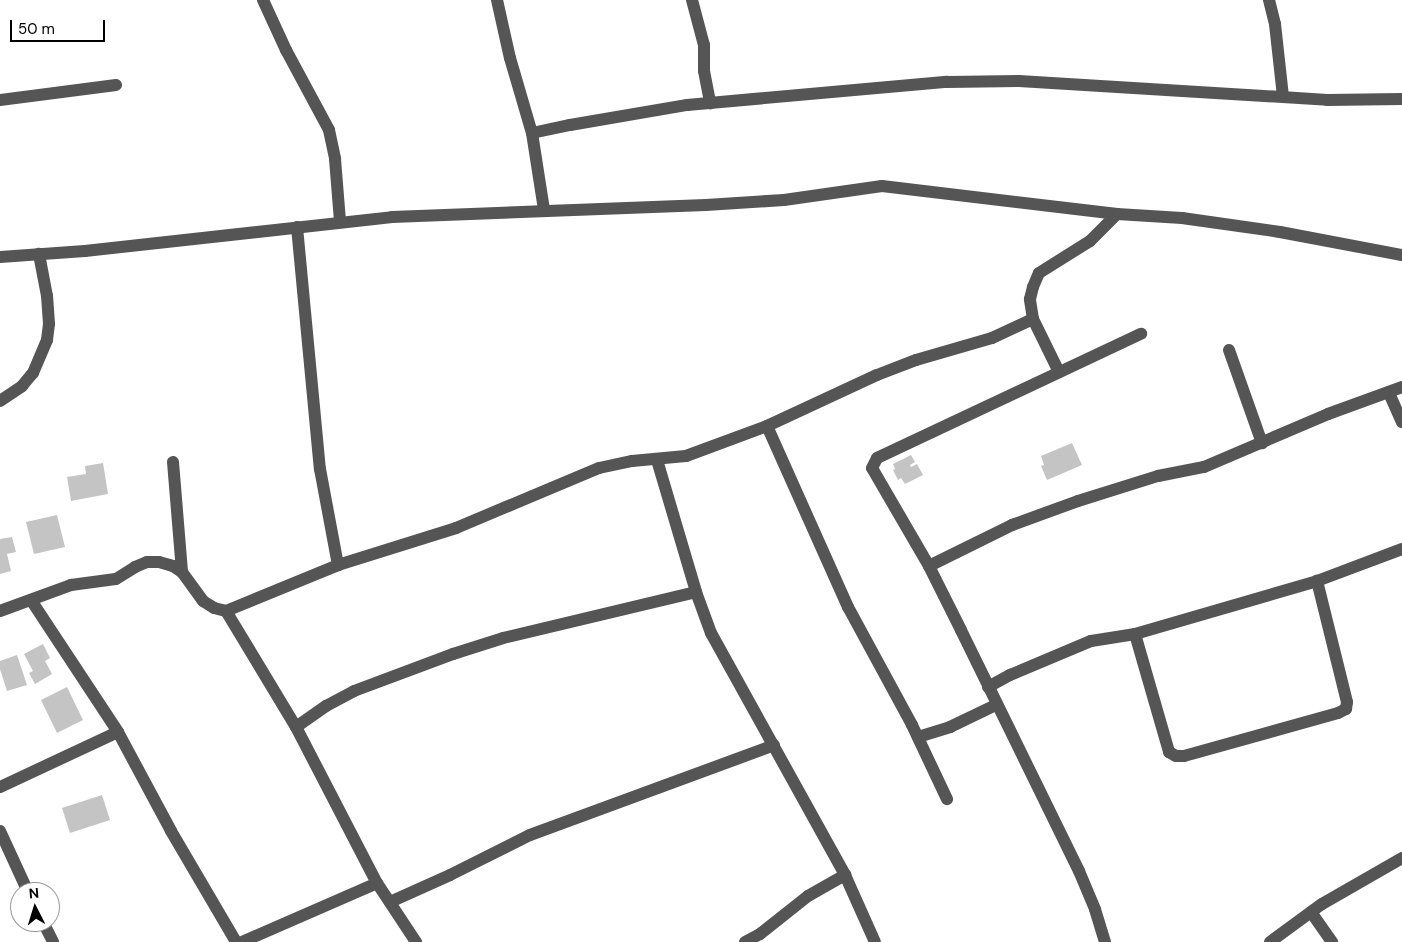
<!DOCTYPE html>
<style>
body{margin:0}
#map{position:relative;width:1402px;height:942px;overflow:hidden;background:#fff;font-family:"DM Sans",sans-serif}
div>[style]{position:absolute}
.building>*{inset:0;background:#c4c4c4}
.minor>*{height:12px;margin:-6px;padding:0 6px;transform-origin:6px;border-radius:6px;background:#555}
span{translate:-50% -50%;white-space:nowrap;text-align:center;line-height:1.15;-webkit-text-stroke:4px #fff;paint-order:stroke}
.north{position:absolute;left:10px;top:882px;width:50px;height:50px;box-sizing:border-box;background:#fff;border:1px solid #999;border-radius:50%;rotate:355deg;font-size:14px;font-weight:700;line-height:20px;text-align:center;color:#000}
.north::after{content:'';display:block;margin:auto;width:18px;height:22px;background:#000;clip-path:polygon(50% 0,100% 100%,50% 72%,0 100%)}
.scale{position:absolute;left:10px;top:20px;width:95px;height:22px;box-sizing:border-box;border:2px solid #000;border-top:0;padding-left:6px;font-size:15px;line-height:18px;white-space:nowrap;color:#000;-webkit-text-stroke:4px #fff;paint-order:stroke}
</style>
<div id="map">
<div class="building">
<div style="clip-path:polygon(1072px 443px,1082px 465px,1047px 480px,1041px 466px,1044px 465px,1041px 456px)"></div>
<div style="clip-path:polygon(911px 455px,915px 462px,910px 465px,911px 467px,917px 464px,923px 475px,905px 484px,901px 478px,898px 480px,893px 470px,895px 469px,893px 464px)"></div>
<div style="clip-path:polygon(103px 463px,108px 494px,71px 501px,67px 477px,86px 474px,85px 466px)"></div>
<div style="clip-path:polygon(57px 515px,65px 547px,34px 554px,26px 522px)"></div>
<div style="clip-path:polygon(12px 537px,16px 552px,7px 554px,11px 571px,0 574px,0 539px)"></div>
<div style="clip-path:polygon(43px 644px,50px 658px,45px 661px,52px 674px,35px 684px,29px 673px,33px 671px,24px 654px)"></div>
<div style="clip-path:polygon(17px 655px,27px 685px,7px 691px,0 669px,0 661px)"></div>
<div style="clip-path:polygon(67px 687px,83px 720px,57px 733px,41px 700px)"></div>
<div style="clip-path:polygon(102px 795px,110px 820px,70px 833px,62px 808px)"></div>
</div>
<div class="minor">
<div style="left:263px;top:0;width:55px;rotate:65.3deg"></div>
<div style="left:286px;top:50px;width:91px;rotate:61.7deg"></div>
<div style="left:329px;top:130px;width:30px;rotate:78deg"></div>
<div style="left:335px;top:159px;width:62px;rotate:85.4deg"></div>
<div style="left:497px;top:0;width:59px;rotate:77.4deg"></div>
<div style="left:510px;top:58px;width:78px;rotate:73.7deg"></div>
<div style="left:532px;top:133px;width:78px;rotate:81.1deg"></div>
<div style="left:692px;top:0;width:47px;rotate:75.1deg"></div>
<div style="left:704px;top:45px;width:26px;rotate:90deg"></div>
<div style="left:704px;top:71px;width:33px;rotate:79deg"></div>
<div style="left:1269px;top:0;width:25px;rotate:76deg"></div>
<div style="left:1275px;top:24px;width:73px;rotate:83.7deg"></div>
<div style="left:0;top:100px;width:117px;rotate:-7.4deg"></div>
<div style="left:532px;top:133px;width:39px;rotate:-12deg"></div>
<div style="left:570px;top:125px;width:119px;rotate:-9.7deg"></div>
<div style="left:687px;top:105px;width:261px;rotate:-5.1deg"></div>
<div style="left:947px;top:82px;width:72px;rotate:-0.8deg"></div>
<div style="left:1019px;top:81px;width:309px;rotate:3.5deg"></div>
<div style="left:1327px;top:100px;width:75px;rotate:-0.8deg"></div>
<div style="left:297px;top:227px;width:243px;rotate:84.6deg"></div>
<div style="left:320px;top:469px;width:98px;rotate:79.4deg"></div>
<div style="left:0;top:257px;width:85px;rotate:-4deg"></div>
<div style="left:85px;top:251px;width:309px;rotate:-6.3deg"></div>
<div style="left:392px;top:217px;width:314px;rotate:-2.2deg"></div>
<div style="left:706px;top:205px;width:78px;rotate:-3.7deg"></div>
<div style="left:784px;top:200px;width:99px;rotate:-8.1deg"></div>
<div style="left:882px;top:186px;width:237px;rotate:6.8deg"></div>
<div style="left:1117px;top:214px;width:65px;rotate:3.5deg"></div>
<div style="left:1182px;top:218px;width:99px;rotate:8.1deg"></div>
<div style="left:1280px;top:232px;width:124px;rotate:10.7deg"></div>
<div style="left:1229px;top:350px;width:99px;rotate:70.5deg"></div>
<div style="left:1059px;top:372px;width:59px;rotate:-116.1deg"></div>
<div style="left:1033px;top:319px;width:20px;rotate:-99deg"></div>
<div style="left:1030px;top:299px;width:12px;rotate:-76deg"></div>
<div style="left:1033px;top:287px;width:15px;rotate:-67deg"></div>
<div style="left:1039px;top:273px;width:60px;rotate:-32.1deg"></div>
<div style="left:1090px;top:241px;width:38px;rotate:-45deg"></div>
<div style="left:1389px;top:393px;width:32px;rotate:66deg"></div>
<div style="left:0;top:401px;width:27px;rotate:-34deg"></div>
<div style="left:22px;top:386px;width:17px;rotate:-50deg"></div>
<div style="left:33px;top:373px;width:36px;rotate:-67deg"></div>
<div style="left:47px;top:340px;width:16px;rotate:-83deg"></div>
<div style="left:49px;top:324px;width:28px;rotate:-94deg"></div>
<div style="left:47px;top:296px;width:43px;rotate:-100.8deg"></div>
<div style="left:767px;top:426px;width:198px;rotate:65.9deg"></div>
<div style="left:848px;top:607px;width:134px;rotate:61.5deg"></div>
<div style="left:912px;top:725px;width:82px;rotate:64.7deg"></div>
<div style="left:657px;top:460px;width:138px;rotate:73.5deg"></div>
<div style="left:696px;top:592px;width:44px;rotate:69.9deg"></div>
<div style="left:711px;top:633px;width:277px;rotate:61deg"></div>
<div style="left:845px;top:875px;width:73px;rotate:65.9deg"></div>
<div style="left:173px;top:462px;width:110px;rotate:85.3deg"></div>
<div style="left:929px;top:566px;width:93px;rotate:-26.3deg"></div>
<div style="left:1012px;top:525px;width:70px;rotate:-20deg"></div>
<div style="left:1078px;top:501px;width:84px;rotate:-17.4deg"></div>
<div style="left:1158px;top:476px;width:47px;rotate:-11.1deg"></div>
<div style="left:1204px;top:467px;width:135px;rotate:-23.1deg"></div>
<div style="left:1328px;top:414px;width:79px;rotate:-20deg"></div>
<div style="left:31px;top:600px;width:158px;rotate:56.6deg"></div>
<div style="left:118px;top:732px;width:112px;rotate:61.8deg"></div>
<div style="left:171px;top:831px;width:129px;rotate:59.6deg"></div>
<div style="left:0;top:611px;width:76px;rotate:-20.1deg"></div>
<div style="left:71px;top:585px;width:45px;rotate:-7.6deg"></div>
<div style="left:116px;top:579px;width:22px;rotate:-32deg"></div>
<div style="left:135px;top:567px;width:13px;rotate:-23deg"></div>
<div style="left:147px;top:562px;width:12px"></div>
<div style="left:159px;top:562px;width:15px;rotate:16deg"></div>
<div style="left:173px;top:566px;width:11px;rotate:34deg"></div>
<div style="left:182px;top:572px;width:36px;rotate:54deg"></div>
<div style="left:203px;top:601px;width:13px;rotate:32deg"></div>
<div style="left:214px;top:608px;width:12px;rotate:14deg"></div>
<div style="left:226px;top:611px;width:121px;rotate:-22.3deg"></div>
<div style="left:338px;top:565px;width:124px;rotate:-17.4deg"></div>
<div style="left:456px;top:528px;width:155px;rotate:-22.8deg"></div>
<div style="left:599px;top:468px;width:34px;rotate:-12deg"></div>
<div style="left:632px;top:461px;width:54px;rotate:-5.3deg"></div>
<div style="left:686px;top:456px;width:86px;rotate:-20.3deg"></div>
<div style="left:767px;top:426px;width:121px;rotate:-24.9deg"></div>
<div style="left:877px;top:375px;width:42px;rotate:-21deg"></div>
<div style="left:916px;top:360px;width:79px;rotate:-16.1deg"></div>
<div style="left:992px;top:338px;width:45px;rotate:-24.9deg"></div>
<div style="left:226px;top:611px;width:135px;rotate:58.9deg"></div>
<div style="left:296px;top:727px;width:176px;rotate:62.6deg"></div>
<div style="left:377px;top:883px;width:71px;rotate:56.5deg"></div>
<div style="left:1135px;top:634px;width:123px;rotate:73.9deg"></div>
<div style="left:1169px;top:752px;width:8px;rotate:30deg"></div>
<div style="left:1176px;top:756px;width:8px"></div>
<div style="left:1184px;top:756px;width:160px;rotate:-15.6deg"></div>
<div style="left:1338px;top:713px;width:9px;rotate:-27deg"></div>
<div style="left:1346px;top:709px;width:7px;rotate:-82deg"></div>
<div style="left:1347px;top:702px;width:125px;rotate:-103.9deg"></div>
<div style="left:988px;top:687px;width:25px;rotate:-29deg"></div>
<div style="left:1010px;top:675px;width:88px;rotate:-22.8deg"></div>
<div style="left:1091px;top:641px;width:45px;rotate:-9deg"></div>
<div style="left:1135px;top:634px;width:190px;rotate:-16.2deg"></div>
<div style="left:1317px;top:581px;width:91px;rotate:-20.6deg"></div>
<div style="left:296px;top:727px;width:37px;rotate:-35deg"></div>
<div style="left:326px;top:706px;width:32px;rotate:-28deg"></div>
<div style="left:354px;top:691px;width:106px;rotate:-20.5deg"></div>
<div style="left:453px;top:654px;width:52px;rotate:-17.7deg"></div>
<div style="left:503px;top:638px;width:198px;rotate:-13.4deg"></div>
<div style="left:918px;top:737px;width:34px;rotate:-17deg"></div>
<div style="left:950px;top:727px;width:51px;rotate:-25.6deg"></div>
<div style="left:0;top:787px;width:130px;rotate:-25deg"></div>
<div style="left:0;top:831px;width:67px;rotate:65.3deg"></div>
<div style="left:390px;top:902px;width:66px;rotate:-24.2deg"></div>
<div style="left:450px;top:875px;width:89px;rotate:-26.6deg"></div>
<div style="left:530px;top:835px;width:260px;rotate:-20.2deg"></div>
<div style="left:1311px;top:912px;width:37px;rotate:55deg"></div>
<div style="left:43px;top:922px;width:22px;rotate:63deg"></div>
<div style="left:242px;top:942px;width:147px;rotate:-23.6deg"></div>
<div style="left:745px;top:942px;width:17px;rotate:-28deg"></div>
<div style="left:760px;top:934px;width:61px;rotate:-38.4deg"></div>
<div style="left:808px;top:896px;width:43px;rotate:-29.6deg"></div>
<div style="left:1105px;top:942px;width:34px;rotate:-107deg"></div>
<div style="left:1095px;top:909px;width:41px;rotate:-112.8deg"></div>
<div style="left:1079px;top:871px;width:268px;rotate:-116.1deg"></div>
<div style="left:961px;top:630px;width:72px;rotate:-116.6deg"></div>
<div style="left:929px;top:566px;width:113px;rotate:-120.2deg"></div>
<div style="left:872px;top:468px;width:11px;rotate:-63deg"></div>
<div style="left:877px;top:458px;width:292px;rotate:-25.2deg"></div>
<div style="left:1270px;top:942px;width:64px;rotate:-36.2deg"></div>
<div style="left:1322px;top:904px;width:92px;rotate:-29.9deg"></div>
</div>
<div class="north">N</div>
<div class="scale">50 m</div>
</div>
